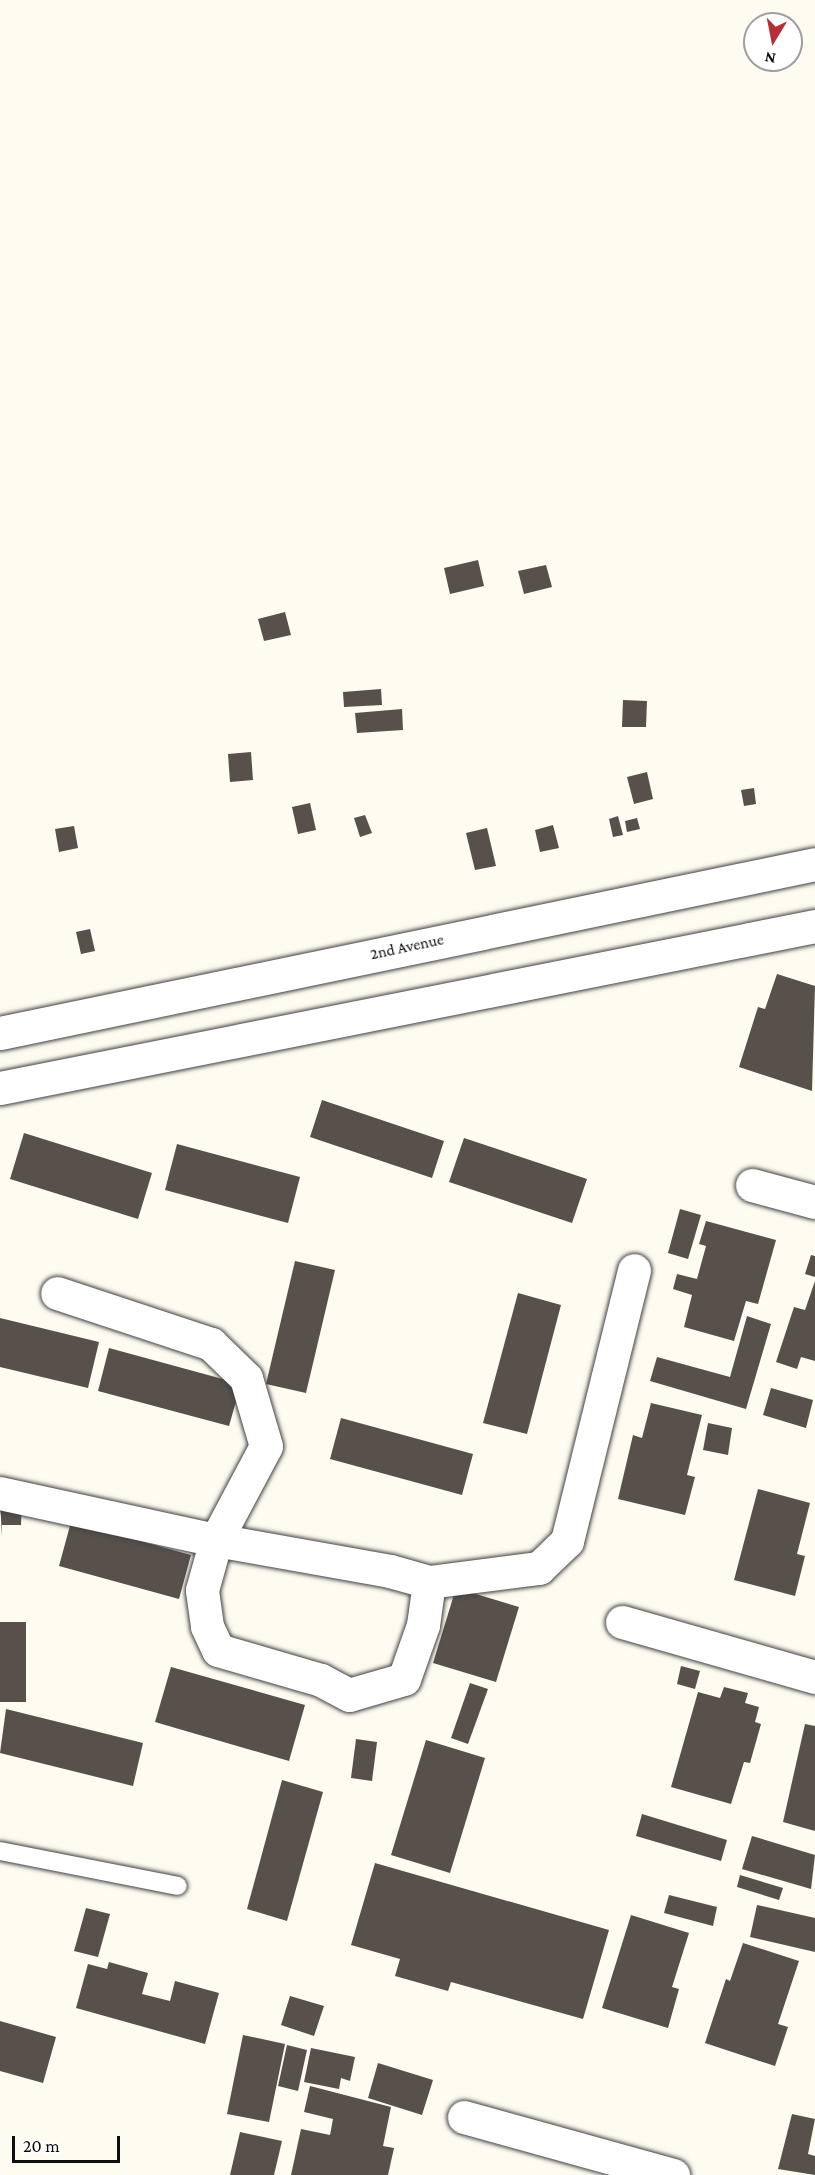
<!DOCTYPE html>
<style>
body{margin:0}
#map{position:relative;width:815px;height:2175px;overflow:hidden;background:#fefbf1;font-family:"Crimson Pro",serif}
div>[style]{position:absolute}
.building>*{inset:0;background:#57504b}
.roads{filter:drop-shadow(0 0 2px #414141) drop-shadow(0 0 2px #414141)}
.service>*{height:18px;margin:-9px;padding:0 9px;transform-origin:9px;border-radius:9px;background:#fff}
.minor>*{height:33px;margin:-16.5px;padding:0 16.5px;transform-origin:16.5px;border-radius:16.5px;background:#fff}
.tertiary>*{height:33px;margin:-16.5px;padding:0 16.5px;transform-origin:16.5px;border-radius:16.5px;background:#fff}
span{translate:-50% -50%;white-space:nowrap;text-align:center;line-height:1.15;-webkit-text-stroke:6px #fff;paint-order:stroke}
.street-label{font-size:16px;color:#0e0e0e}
.north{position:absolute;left:743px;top:12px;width:60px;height:60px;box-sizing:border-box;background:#fff;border:2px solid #9f9f9f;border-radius:50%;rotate:190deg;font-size:16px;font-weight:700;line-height:24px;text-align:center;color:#0e0e0e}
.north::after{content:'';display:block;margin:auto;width:21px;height:27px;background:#b62f38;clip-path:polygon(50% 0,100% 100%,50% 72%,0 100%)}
.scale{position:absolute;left:12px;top:2136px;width:108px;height:27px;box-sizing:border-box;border:3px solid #0e0e0e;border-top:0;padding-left:8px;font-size:18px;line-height:21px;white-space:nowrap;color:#0e0e0e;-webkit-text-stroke:4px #fff;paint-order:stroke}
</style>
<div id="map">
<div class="building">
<div style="clip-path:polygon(478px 560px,484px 586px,450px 594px,444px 568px)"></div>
<div style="clip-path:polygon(546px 565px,552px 587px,524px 594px,518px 571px)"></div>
<div style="clip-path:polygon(285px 612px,291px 635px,264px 641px,258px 619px)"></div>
<div style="clip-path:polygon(381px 689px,382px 705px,344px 707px,343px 692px)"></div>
<div style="clip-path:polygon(623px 700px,647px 701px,646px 727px,622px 727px)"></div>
<div style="clip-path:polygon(402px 709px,403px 730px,357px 733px,355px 713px)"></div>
<div style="clip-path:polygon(251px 752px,253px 780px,230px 782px,228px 754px)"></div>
<div style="clip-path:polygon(647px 772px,653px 799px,634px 804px,627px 777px)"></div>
<div style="clip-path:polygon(754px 788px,756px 804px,744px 806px,741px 790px)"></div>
<div style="clip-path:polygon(310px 803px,316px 830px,298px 834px,292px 807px)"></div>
<div style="clip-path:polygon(365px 815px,372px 833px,360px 837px,354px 818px)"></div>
<div style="clip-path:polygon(618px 816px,623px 835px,613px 837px,609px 819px)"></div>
<div style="clip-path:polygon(637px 818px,640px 829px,627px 832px,625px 821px)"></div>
<div style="clip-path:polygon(553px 825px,559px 848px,540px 852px,535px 830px)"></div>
<div style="clip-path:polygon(74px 826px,78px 848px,59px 852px,55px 829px)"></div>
<div style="clip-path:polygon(487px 828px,496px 866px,475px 870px,466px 833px)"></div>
<div style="clip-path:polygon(90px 929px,95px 951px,81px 954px,76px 932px)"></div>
<div style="clip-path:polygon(777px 974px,815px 986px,812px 1091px,739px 1067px,758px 1007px,765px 1009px)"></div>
<div style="clip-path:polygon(322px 1100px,444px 1141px,432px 1178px,310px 1137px)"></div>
<div style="clip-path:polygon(24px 1133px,152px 1173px,138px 1219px,10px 1179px)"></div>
<div style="clip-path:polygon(464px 1138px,587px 1179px,572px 1223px,449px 1182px)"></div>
<div style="clip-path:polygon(177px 1144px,300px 1177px,288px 1223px,165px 1190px)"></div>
<div style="clip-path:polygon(680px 1209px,701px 1215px,688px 1259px,668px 1253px)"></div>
<div style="clip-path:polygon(706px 1221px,776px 1240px,758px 1304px,746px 1301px,734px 1341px,684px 1327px,692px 1295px,673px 1289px,677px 1274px,697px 1279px,706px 1246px,699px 1244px)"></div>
<div style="clip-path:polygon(811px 1255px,815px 1256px,815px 1277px,805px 1274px)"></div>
<div style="clip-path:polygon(295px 1261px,335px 1270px,306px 1393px,266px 1384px)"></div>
<div style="clip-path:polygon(815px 1281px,815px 1361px,801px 1357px,797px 1369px,776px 1362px,794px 1307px,805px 1310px)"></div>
<div style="clip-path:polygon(518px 1293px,561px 1305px,527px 1434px,483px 1423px)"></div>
<div style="clip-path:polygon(747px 1316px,771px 1324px,746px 1409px,650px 1381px,657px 1357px,730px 1377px)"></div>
<div style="clip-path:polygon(0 1318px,99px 1342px,88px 1388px,0 1367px)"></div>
<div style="clip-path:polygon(109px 1348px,241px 1384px,229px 1426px,98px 1391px)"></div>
<div style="clip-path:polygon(771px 1388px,813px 1400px,806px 1428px,763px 1415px)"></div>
<div style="clip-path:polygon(651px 1403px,702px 1415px,687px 1475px,695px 1477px,685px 1515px,618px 1499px,633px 1435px,642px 1438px)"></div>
<div style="clip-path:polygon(341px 1418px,473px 1454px,462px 1495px,330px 1459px)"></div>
<div style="clip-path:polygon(708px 1423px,732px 1428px,728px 1455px,703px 1450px)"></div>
<div style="clip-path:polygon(758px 1489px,810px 1503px,797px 1554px,805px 1556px,795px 1596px,734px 1580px)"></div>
<div style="clip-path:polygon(0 1499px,22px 1500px,21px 1525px,2px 1525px,2px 1537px)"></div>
<div style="clip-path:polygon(71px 1522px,191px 1555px,179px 1599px,59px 1566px)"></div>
<div style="clip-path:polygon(456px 1588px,519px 1607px,496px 1682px,433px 1663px)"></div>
<div style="clip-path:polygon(0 1622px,26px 1622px,26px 1702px,0 1702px)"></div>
<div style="clip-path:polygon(681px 1666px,700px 1671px,695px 1689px,677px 1684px)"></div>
<div style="clip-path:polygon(171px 1667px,305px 1705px,289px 1761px,155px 1722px)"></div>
<div style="clip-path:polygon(470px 1683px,488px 1689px,468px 1744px,451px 1738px)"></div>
<div style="clip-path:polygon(724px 1687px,748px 1693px,745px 1703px,759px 1707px,755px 1722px,761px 1724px,750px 1763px,744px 1762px,731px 1804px,671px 1787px,698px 1692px,720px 1698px)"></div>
<div style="clip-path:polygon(6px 1709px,143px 1743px,133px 1786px,0 1753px)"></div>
<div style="clip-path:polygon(805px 1724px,815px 1726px,815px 1831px,783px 1822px)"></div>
<div style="clip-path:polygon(356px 1739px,377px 1742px,372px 1781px,351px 1778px)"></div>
<div style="clip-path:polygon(426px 1740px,485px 1758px,450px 1873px,391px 1855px)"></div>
<div style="clip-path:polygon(282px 1780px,323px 1792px,287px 1921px,247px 1909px)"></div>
<div style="clip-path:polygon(642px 1814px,727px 1840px,721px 1861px,636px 1836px)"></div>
<div style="clip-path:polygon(752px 1836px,815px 1855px,811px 1889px,742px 1869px)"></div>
<div style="clip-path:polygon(375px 1863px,609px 1930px,583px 2019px,451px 1982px,448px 1991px,395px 1976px,400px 1959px,351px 1945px)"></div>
<div style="clip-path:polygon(740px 1875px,783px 1888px,779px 1900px,737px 1887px)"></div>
<div style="clip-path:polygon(669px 1895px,717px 1907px,713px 1926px,664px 1913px)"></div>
<div style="clip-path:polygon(757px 1905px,815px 1918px,815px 1952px,750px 1937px)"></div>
<div style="clip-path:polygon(86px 1908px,110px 1914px,98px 1957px,74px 1951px)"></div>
<div style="clip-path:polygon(631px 1915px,689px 1933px,672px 1987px,679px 1989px,668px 2028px,602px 2008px)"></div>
<div style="clip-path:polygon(743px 1943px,799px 1961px,778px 2024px,788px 2027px,775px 2066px,705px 2043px,726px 1979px,730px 1981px)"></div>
<div style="clip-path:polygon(109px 1962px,148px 1973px,142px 1994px,170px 2001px,175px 1981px,219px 1993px,205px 2044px,76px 2008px,88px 1964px,107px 1969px)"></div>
<div style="clip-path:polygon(290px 1996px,324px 2006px,314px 2036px,281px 2025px)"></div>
<div style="clip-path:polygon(0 2021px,56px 2037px,43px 2083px,0 2071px)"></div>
<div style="clip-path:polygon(243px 2035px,285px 2044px,269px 2122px,227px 2114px)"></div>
<div style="clip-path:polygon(287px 2045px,307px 2050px,298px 2091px,278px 2086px)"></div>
<div style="clip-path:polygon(311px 2048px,355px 2057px,350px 2081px,341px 2078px,339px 2089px,304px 2082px)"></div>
<div style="clip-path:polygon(378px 2063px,433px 2080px,422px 2115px,368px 2098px)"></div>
<div style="clip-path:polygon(310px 2086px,391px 2107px,383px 2146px,394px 2148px,388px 2175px,291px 2175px,301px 2129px,330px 2135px,333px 2119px,304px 2112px)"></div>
<div style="clip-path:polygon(792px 2114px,815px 2119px,808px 2154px,815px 2156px,815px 2175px,778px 2169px)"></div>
<div style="clip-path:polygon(240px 2132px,282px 2141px,274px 2175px,230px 2175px)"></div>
</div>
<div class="roads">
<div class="service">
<div style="left:0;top:1851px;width:181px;rotate:11.1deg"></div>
</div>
<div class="minor">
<div style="left:752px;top:1185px;width:65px;rotate:15.1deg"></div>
<div style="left:0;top:1493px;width:221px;rotate:12.3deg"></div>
<div style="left:216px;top:1540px;width:177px;rotate:10.1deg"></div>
<div style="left:390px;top:1571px;width:41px;rotate:15.8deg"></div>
<div style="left:429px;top:1582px;width:43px;rotate:97.9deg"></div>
<div style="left:423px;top:1625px;width:57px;rotate:109.4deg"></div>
<div style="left:404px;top:1679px;width:57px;rotate:163.8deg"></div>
<div style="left:349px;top:1695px;width:32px;rotate:-152deg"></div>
<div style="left:321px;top:1680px;width:107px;rotate:-163.8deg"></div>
<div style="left:218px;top:1650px;width:26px;rotate:-115deg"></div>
<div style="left:207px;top:1626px;width:36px;rotate:-98deg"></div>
<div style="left:202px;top:1590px;width:52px;rotate:-74.4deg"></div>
<div style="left:216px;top:1540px;width:106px;rotate:-62deg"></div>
<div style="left:266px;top:1446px;width:71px;rotate:-106.4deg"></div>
<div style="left:246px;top:1378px;width:49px;rotate:-135.8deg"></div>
<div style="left:211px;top:1344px;width:162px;rotate:-161.7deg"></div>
<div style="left:429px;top:1582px;width:111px;rotate:-7.3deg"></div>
<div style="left:539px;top:1568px;width:39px;rotate:-44deg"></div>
<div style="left:567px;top:1541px;width:279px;rotate:-76.1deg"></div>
<div style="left:622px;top:1622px;width:201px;rotate:15.9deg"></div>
<div style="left:464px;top:2117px;width:217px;rotate:15.5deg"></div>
</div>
<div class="tertiary">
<div style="left:0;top:1033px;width:832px;rotate:-11.71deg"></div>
<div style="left:0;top:1088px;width:831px;rotate:-11.24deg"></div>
</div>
</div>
<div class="street-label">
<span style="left:407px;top:947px;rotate:-12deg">2nd Avenue</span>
</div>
<div class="north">N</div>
<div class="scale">20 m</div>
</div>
